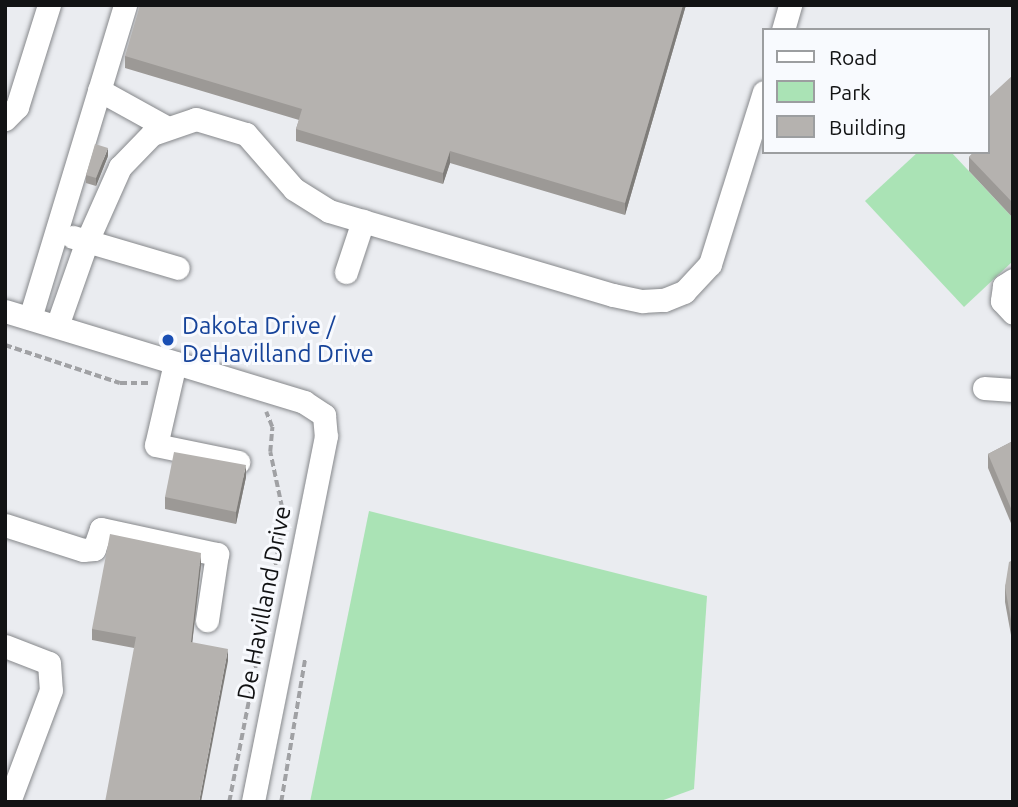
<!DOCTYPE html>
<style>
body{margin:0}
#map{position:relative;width:1018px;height:807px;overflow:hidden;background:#eaecf0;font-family:Ubuntu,sans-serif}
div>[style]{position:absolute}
.green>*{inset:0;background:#aae3b5}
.path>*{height:3.5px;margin-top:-1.75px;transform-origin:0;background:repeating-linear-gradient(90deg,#a0a1a4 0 7px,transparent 0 10.5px)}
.roads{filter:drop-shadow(0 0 2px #86888b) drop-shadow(0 0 2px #86888b)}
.minor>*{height:23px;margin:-11.5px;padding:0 11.5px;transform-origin:11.5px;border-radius:11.5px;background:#fff}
.wall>*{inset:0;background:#9c9996}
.shaded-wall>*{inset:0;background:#7f7d7a}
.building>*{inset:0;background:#b5b2af}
.dots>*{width:19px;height:19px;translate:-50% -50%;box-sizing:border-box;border:4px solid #f8fafe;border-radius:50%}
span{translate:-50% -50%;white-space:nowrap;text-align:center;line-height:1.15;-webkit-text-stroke:6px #f8fafe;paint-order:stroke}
.transit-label{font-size:24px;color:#164399}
.left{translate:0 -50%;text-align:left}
.street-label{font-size:24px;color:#121314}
.frame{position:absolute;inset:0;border:7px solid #121314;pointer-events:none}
.legend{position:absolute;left:762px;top:28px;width:228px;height:126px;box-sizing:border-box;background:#f8fafe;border:2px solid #9c9ea0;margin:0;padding:9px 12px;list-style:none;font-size:21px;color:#121314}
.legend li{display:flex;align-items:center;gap:14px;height:35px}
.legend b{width:35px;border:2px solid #9c9ea0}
</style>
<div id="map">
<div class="green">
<div style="clip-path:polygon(918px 152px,951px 152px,1013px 218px,1013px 261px,964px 307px,865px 201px)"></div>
<div style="clip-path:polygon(369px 511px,707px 596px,694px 789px,658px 802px,310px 802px)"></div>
</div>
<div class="path">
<div style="left:5px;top:345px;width:121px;rotate:18.3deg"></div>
<div style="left:120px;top:383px;width:31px"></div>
<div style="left:229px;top:802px;width:289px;rotate:-79deg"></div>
<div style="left:284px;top:518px;width:67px;rotate:-102deg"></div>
<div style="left:270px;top:452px;width:25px;rotate:-85deg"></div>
<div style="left:272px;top:427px;width:16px;rotate:-112deg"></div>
<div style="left:281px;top:802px;width:145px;rotate:-80.5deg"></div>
</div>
<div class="roads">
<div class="minor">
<div style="left:783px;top:30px;width:26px;rotate:-74deg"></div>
<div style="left:99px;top:90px;width:77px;rotate:28.9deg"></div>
<div style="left:5px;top:119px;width:17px;rotate:-45deg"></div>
<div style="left:17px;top:107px;width:107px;rotate:-72.6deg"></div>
<div style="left:73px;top:237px;width:109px;rotate:16.4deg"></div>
<div style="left:346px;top:272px;width:54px;rotate:-71.6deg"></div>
<div style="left:1013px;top:280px;width:11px;rotate:146deg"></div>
<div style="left:1004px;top:286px;width:15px;rotate:98deg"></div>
<div style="left:1002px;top:301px;width:16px;rotate:47deg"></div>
<div style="left:5px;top:311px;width:313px;rotate:16.9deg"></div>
<div style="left:304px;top:402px;width:24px;rotate:33deg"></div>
<div style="left:324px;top:415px;width:21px;rotate:85deg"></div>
<div style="left:326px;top:436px;width:373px;rotate:101.3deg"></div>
<div style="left:30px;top:318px;width:327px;rotate:-73.1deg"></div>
<div style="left:57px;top:326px;width:90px;rotate:-70.6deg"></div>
<div style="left:87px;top:241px;width:81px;rotate:-66deg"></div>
<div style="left:120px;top:167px;width:46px;rotate:-45.9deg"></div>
<div style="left:152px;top:134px;width:46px;rotate:-18.8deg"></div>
<div style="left:196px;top:119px;width:52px;rotate:16.7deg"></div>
<div style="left:246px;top:134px;width:73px;rotate:48.9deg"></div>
<div style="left:294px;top:189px;width:41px;rotate:32.2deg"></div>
<div style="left:329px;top:211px;width:296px;rotate:16.5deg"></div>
<div style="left:613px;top:295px;width:30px;rotate:12deg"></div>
<div style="left:642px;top:301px;width:22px;rotate:-3deg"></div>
<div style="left:664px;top:300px;width:22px;rotate:-22deg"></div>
<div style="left:684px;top:292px;width:38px;rotate:-47deg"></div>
<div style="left:710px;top:264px;width:180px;rotate:-72.6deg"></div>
<div style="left:175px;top:363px;width:84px;rotate:103deg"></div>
<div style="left:156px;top:445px;width:84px;rotate:11.7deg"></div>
<div style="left:984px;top:388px;width:29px;rotate:4deg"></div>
<div style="left:5px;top:525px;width:82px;rotate:17.8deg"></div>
<div style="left:83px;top:550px;width:11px;rotate:-5deg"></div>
<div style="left:94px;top:549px;width:21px;rotate:-71deg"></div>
<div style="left:101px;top:529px;width:119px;rotate:12.2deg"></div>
<div style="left:217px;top:554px;width:67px;rotate:98.6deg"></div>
<div style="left:5px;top:646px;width:47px;rotate:21.1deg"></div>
<div style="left:49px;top:663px;width:27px;rotate:86deg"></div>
<div style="left:51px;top:690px;width:120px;rotate:110.6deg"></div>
</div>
</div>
<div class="wall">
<div style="clip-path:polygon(686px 5px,625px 215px,450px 163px,443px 184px,296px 141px,296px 129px,299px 120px,125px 68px,125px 56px)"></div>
<div style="clip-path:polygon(1013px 75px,1013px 218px,969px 171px,969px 157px,972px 154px,971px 152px,988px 152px)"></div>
<div style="clip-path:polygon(108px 156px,96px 186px,86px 183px,86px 175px)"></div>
<div style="clip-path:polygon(1013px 441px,1013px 528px,988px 468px,988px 454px)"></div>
<div style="clip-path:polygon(246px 477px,236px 524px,165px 509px,165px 497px)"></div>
<div style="clip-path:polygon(1013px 560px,1013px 646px,1005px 602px,1005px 587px)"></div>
<div style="clip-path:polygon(201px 565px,192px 643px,228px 661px,134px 648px,92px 640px,92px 629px)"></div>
</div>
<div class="shaded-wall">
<div style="clip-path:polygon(683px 5px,686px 5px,625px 215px,625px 203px)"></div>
<div style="clip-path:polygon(108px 148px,108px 156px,96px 186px,96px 178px)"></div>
<div style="clip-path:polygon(450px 151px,450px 163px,443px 184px,443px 173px)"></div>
<div style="clip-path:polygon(246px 465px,246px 477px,236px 524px,236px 512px)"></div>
<div style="clip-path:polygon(201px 553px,201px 565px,191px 654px,191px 642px)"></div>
<div style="clip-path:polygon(228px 649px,228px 661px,201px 802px,199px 802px)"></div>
</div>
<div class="building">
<div style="clip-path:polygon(140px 5px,683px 5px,625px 203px,450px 151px,443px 173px,296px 129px,302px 109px,125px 56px)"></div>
<div style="clip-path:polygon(1013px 75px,1013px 203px,969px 157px,974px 152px,988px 152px,988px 98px)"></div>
<div style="clip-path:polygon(95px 144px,108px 148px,96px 178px,86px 175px)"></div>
<div style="clip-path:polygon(1013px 441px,1013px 513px,988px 454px)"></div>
<div style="clip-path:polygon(174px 452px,246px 465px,236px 512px,165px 497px)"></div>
<div style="clip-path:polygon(110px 534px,201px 553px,191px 642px,228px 649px,199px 802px,105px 802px,136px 637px,92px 629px)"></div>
<div style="clip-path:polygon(1013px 560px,1013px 631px,1005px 587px,1009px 562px)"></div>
</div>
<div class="dots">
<div style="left:168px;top:340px;background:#1a4fb4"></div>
</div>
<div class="transit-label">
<span class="left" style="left:182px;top:340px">Dakota Drive /<br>DeHavilland Drive</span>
</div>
<div class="street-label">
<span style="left:264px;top:603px;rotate:-79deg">De Havilland Drive</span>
</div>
<div class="frame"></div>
<ul class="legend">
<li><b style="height:9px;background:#fff"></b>Road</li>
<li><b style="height:19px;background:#aae3b5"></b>Park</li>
<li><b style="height:19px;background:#b5b2af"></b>Building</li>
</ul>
</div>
